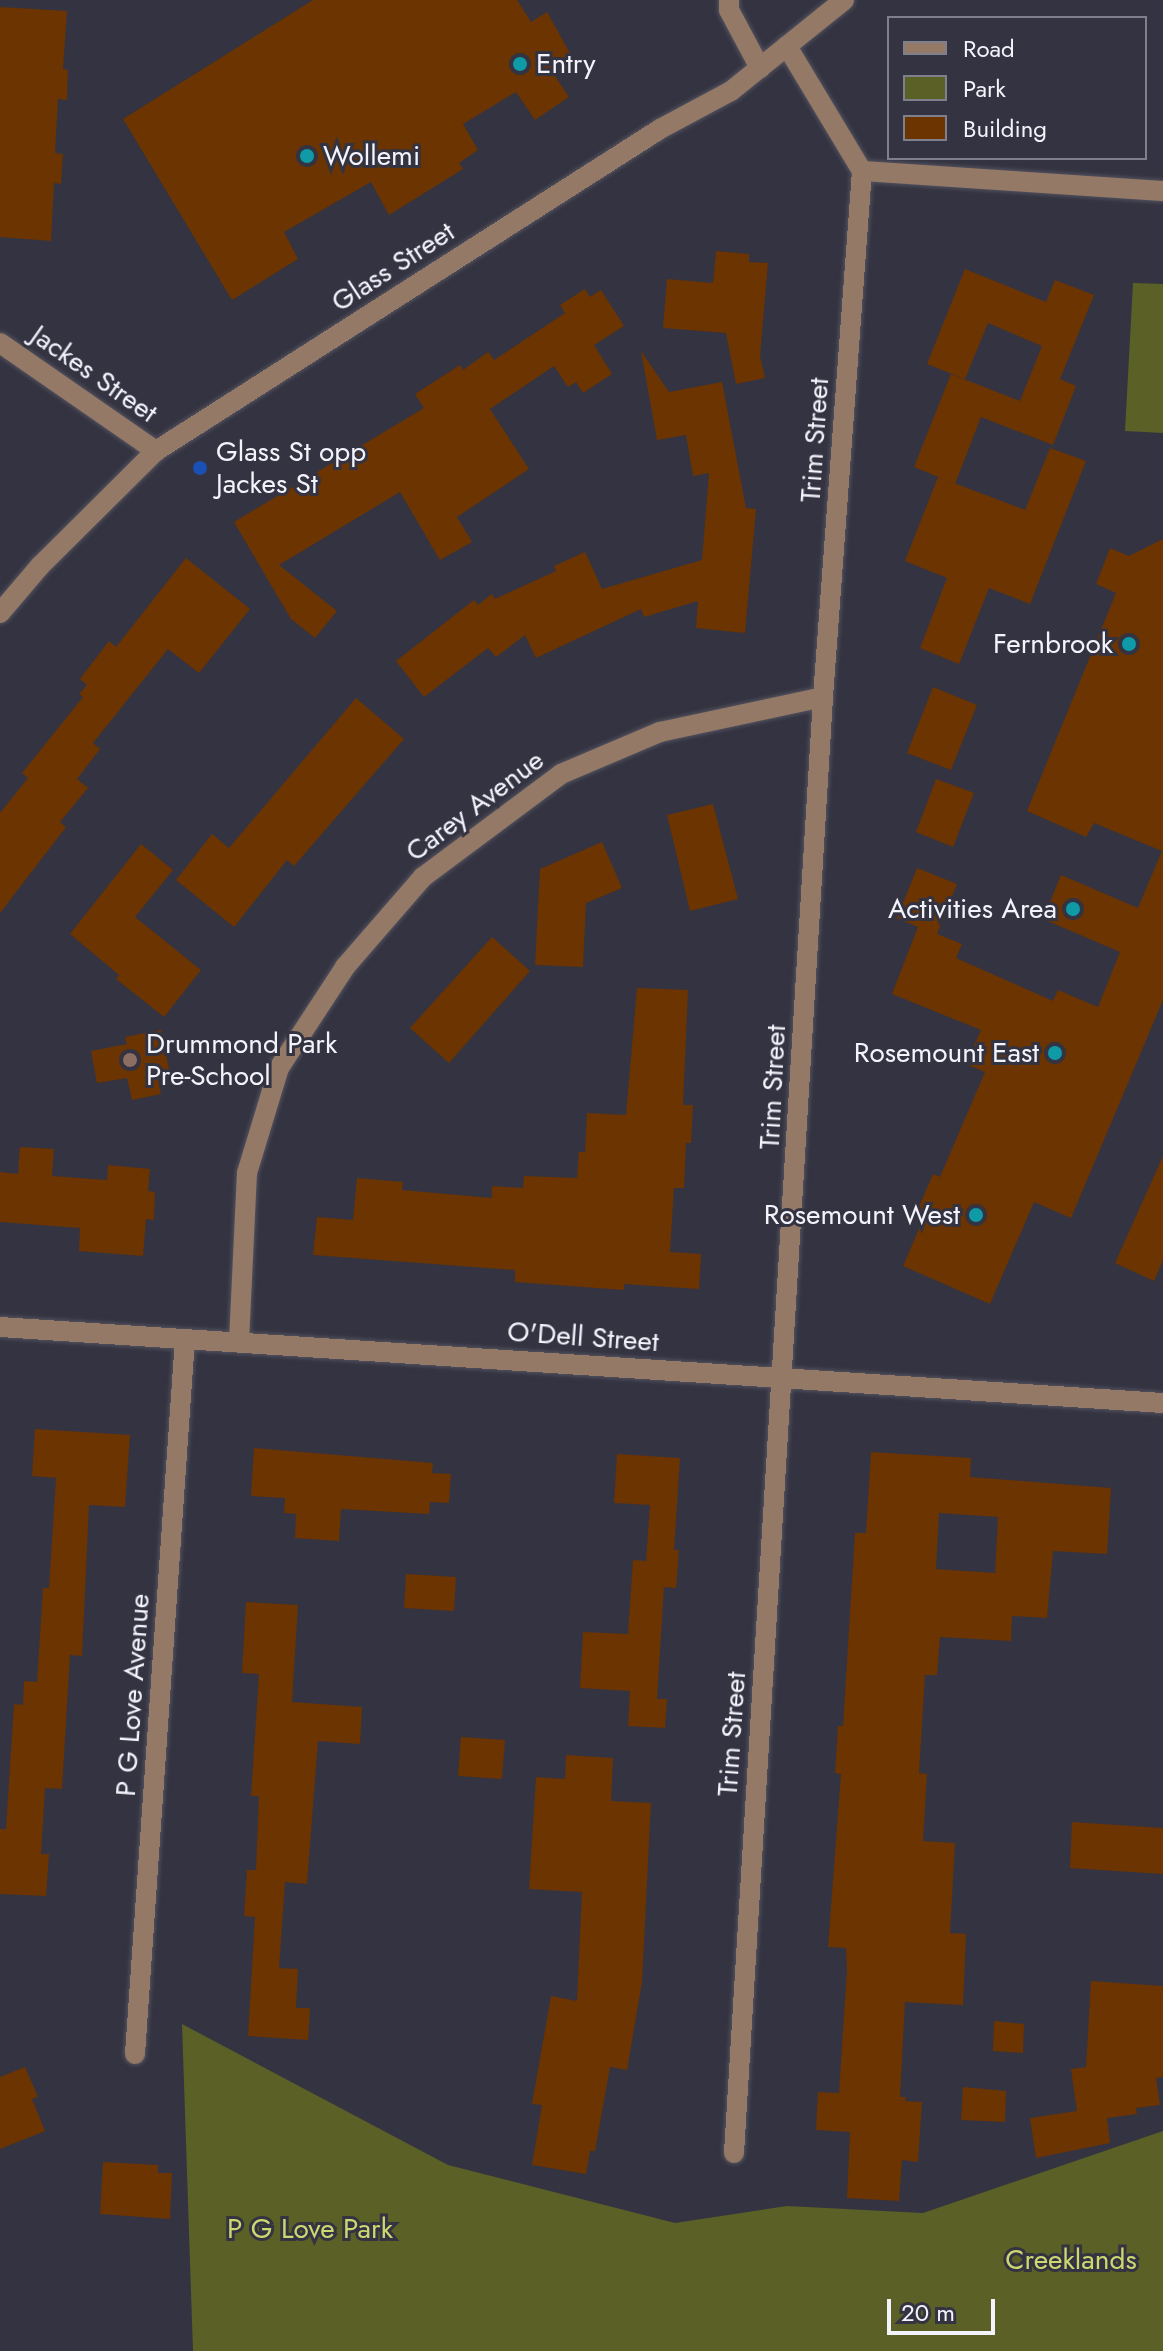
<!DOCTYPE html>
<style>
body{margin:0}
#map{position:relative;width:1163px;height:2351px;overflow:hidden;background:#343341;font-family:Jost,sans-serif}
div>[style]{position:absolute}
.green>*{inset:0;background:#5b6027}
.building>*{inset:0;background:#6b3400}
.roads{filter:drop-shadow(0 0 2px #53525f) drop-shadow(0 0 2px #53525f)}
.minor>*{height:20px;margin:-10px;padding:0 10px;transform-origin:10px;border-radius:10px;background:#947966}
.dots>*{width:22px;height:22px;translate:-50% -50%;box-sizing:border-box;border:4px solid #343341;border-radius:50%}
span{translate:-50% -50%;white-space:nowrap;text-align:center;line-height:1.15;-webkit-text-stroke:6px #343341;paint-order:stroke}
.poi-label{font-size:28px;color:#f3f3fc}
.left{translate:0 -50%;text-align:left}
.right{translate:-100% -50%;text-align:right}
.street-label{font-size:28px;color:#f3f3fc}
.park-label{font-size:28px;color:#ced871}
.legend{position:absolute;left:887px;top:16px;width:260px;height:144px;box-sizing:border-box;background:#343341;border:2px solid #80808c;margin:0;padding:10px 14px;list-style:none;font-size:24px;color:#f3f3fc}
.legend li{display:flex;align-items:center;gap:16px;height:40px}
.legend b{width:40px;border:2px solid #80808c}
.scale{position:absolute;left:887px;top:2299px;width:108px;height:36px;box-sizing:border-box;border:4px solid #f3f3fc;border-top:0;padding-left:10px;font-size:24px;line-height:28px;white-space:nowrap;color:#f3f3fc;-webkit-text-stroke:6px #343341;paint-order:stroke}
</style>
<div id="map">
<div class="green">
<div style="clip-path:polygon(1133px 283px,1163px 284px,1163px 433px,1125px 431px)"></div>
<div style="clip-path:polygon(182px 2024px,448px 2165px,675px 2223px,787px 2206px,923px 2213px,1163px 2131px,1163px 2351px,193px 2351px)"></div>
</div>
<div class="building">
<div style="clip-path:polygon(313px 0,517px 0,531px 22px,547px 12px,572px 57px,551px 70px,569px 97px,535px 120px,516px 92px,463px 124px,478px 150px,459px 163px,463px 169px,389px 215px,371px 182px,284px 232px,298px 259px,232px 300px,123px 119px)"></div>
<div style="clip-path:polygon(0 7px,67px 11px,63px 69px,68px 70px,67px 100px,58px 99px,55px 153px,63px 154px,61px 184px,54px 183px,51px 241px,0 237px)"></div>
<div style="clip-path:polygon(716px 251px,749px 254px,749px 262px,768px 263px,760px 356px,765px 378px,736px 384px,726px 333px,663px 328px,667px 279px,713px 283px)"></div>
<div style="clip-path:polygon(965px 269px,1046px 302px,1055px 280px,1094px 295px,1060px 379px,1076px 386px,1053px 445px,981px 417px,955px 484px,914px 467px,951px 374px,1020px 401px,1042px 346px,988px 323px,965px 379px,927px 364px)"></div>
<div style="clip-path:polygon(585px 289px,590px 297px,601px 290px,624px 326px,594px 345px,612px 374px,583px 393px,576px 382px,568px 387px,554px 366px,490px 409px,529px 469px,457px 517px,472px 542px,440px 560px,400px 492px,279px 565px,337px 611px,315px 638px,291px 619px,234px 522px,424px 408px,415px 394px,460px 365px,463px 370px,488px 352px,494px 360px,565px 313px,560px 305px)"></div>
<div style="clip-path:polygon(641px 351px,669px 392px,722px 382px,746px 508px,756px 509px,745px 633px,696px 628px,698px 601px,644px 617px,641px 609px,536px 658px,525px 635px,496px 657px,488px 648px,424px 697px,396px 661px,474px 600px,478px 605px,492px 594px,495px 599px,556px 571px,554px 566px,585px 552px,602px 589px,702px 560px,709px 473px,693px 476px,686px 435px,657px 440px)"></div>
<div style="clip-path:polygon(1050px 448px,1086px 461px,1030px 604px,989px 588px,959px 664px,920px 648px,947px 578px,905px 561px,938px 477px,1025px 510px)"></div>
<div style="clip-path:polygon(1163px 539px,1163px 1000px,1071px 1218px,1034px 1202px,990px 1304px,903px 1266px,926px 1213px,918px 1209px,933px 1174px,940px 1177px,985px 1072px,966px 1064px,981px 1030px,892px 994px,918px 927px,897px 918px,917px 868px,957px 884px,937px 934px,962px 944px,956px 958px,1053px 1001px,1058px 990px,1098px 1007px,1120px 952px,1043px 919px,1061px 875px,1138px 908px,1162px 851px,1094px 823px,1086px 837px,1027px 811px,1116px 593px,1096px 584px,1110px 548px,1129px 556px)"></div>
<div style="clip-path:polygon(186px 558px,250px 609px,199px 673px,168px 649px,93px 743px,100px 749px,77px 779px,88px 788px,60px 822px,66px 827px,0 913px,0 813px,28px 778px,22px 773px,83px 697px,79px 694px,87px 685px,80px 679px,109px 641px,116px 647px)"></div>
<div style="clip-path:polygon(933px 687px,977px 705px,951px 770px,907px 753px)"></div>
<div style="clip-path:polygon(356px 698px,404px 739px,294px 866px,287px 860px,234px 927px,176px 880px,212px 834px,229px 848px)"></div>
<div style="clip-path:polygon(936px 779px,974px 793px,953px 847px,916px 832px)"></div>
<div style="clip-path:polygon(713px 804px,738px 899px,690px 911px,667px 815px)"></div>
<div style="clip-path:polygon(602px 842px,622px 888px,586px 903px,583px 967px,535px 965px,540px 869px)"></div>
<div style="clip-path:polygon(141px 844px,173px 870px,135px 917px,201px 970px,164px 1017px,116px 979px,119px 975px,70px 934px)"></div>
<div style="clip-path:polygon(492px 937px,530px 971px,449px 1063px,410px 1028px)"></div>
<div style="clip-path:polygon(637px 988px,688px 990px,683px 1105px,693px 1105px,691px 1143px,686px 1143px,684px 1188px,674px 1188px,670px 1252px,701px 1254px,699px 1289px,624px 1284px,624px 1290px,515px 1282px,515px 1270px,313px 1255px,317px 1217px,353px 1220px,357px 1178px,403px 1182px,402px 1190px,492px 1198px,492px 1186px,523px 1188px,524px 1176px,577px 1178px,579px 1152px,585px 1152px,587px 1113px,626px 1115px)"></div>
<div style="clip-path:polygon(161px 1030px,169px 1069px,156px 1072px,161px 1094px,132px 1100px,127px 1078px,97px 1083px,91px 1051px,127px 1044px,125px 1037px)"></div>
<div style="clip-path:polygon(20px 1147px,54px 1149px,52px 1176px,107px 1180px,108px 1165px,150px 1169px,148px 1191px,155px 1192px,154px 1220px,146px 1219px,143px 1256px,79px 1251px,80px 1228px,0 1222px,0 1172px,18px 1174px)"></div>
<div style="clip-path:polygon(1163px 1156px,1163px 1260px,1154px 1281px,1115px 1263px)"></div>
<div style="clip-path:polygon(35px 1429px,130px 1435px,125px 1507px,89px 1505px,82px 1656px,70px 1655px,62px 1789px,45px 1788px,41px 1854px,49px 1854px,46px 1896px,0 1894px,0 1829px,6px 1829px,14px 1704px,23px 1705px,24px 1681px,37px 1682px,43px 1588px,49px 1588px,56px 1478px,32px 1476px)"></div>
<div style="clip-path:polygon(254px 1448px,433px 1463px,432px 1473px,451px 1474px,449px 1503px,430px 1502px,429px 1514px,341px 1509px,339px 1541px,295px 1538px,296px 1514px,284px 1513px,285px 1498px,251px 1496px)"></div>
<div style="clip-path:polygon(evenodd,871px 1452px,971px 1458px,970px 1477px,1111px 1488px,1107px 1554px,1053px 1551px,1047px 1618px,1012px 1616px,1011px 1641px,940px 1637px,937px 1675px,925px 1675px,919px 1773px,927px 1774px,923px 1841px,955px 1843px,950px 1933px,966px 1934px,963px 2005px,905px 2002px,900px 2097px,906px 2097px,905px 2101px,922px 2102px,918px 2162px,902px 2160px,899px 2201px,847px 2198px,850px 2132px,816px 2130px,818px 2092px,839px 2093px,847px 1970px,846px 1948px,828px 1947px,841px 1774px,835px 1773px,838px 1726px,843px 1726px,855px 1533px,866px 1533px,871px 1452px,939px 1513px,998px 1517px,995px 1573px,936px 1569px,939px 1513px)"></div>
<div style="clip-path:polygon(617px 1454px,680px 1458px,674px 1550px,679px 1550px,676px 1588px,664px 1587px,657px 1699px,667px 1699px,665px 1728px,628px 1726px,630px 1691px,580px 1688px,583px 1632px,628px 1634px,633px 1560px,646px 1561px,650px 1505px,614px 1503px)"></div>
<div style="clip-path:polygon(406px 1574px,456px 1577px,454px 1611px,404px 1608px)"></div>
<div style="clip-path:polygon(246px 1602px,298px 1605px,292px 1702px,362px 1707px,360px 1744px,318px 1741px,307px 1884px,285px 1882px,279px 1968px,298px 1969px,296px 2008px,310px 2008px,308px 2040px,248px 2036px,255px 1917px,244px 1916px,247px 1870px,256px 1870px,259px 1796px,251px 1796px,259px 1674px,242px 1673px)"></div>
<div style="clip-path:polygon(461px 1737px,505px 1740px,502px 1779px,458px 1776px)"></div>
<div style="clip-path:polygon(566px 1755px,613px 1758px,611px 1801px,651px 1803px,642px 1982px,627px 2070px,610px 2067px,595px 2151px,590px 2151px,586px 2174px,532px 2165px,542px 2105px,532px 2104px,551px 1996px,577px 2001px,582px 1892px,529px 1889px,536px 1777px,565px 1779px)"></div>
<div style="clip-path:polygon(1072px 1822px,1163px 1828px,1163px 1874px,1070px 1868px)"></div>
<div style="clip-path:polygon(1091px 1981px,1163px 1986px,1163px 2077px,1156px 2078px,1160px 2105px,1136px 2108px,1137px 2114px,1107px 2118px,1110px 2143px,1036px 2158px,1030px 2118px,1077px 2111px,1071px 2069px,1086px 2067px)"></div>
<div style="clip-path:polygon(994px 2021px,1024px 2024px,1023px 2053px,993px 2051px)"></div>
<div style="clip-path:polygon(25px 2067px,38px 2097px,32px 2099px,45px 2131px,0 2149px,0 2077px)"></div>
<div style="clip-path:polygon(963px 2087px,1006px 2091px,1005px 2122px,961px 2120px)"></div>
<div style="clip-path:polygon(103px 2162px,158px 2165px,158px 2173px,172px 2173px,170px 2219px,100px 2214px)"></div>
</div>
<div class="roads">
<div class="minor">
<div style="left:729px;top:0;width:10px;rotate:90deg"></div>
<div style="left:729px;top:10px;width:66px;rotate:61.9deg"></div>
<div style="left:862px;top:171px;width:302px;rotate:3.8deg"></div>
<div style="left:0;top:343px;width:190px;rotate:34.7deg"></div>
<div style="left:0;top:613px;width:62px;rotate:-49.6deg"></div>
<div style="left:40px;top:566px;width:163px;rotate:-44.8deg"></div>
<div style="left:156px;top:451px;width:598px;rotate:-32.57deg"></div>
<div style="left:660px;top:129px;width:81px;rotate:-28.2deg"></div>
<div style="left:731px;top:91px;width:145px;rotate:-38.8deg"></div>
<div style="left:0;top:1327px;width:1165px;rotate:3.74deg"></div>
<div style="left:239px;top:1342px;width:169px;rotate:-87.3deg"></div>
<div style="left:247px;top:1173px;width:110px;rotate:-73.1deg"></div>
<div style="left:279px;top:1068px;width:121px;rotate:-56.8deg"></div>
<div style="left:345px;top:967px;width:119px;rotate:-49.1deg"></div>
<div style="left:423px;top:877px;width:172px;rotate:-36.7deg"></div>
<div style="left:561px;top:774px;width:108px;rotate:-23deg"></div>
<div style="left:660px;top:732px;width:167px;rotate:-12.1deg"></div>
<div style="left:135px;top:2054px;width:717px;rotate:-86deg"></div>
<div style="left:734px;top:2153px;width:1459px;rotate:-86.5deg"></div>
<div style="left:823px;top:697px;width:527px;rotate:-85.76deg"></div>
<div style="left:862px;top:171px;width:146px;rotate:-121deg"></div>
</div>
</div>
<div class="dots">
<div style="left:520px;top:64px;background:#0f9aa8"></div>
<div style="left:307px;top:156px;background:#0f9aa8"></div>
<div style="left:200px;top:468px;background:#1a4fb4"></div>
<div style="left:1129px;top:644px;background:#0f9aa8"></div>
<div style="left:1073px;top:909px;background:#0f9aa8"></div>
<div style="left:1055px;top:1053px;background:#0f9aa8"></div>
<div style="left:130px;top:1060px;background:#8d6e63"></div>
<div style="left:976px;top:1215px;background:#0f9aa8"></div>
</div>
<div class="poi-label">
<span class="left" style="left:536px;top:64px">Entry</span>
<span class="left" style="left:323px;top:156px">Wollemi</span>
<span class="left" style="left:216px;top:468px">Glass St opp<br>Jackes St</span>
<span class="right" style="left:1113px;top:644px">Fernbrook</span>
<span class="right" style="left:1057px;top:909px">Activities Area</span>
<span class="left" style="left:146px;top:1060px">Drummond Park<br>Pre-School</span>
<span class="right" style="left:1039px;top:1053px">Rosemount East</span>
<span class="right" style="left:960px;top:1215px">Rosemount West</span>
</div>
<div class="street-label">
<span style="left:393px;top:267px;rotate:-33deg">Glass Street</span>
<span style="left:94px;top:374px;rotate:35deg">Jackes Street</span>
<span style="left:815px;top:440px;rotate:-86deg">Trim Street</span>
<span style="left:475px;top:806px;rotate:-37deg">Carey Avenue</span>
<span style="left:773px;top:1087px;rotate:-87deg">Trim Street</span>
<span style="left:583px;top:1337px;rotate:4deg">O'Dell Street</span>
<span style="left:133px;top:1695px;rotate:-86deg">P G Love Avenue</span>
<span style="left:732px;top:1734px;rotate:-86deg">Trim Street</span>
</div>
<div class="park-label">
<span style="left:310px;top:2229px">P G Love Park</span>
<span style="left:1071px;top:2260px">Creeklands</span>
</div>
<ul class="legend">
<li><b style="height:10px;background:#947966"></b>Road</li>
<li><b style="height:22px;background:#5b6027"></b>Park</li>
<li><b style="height:22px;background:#6b3400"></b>Building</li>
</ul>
<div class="scale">20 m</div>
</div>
